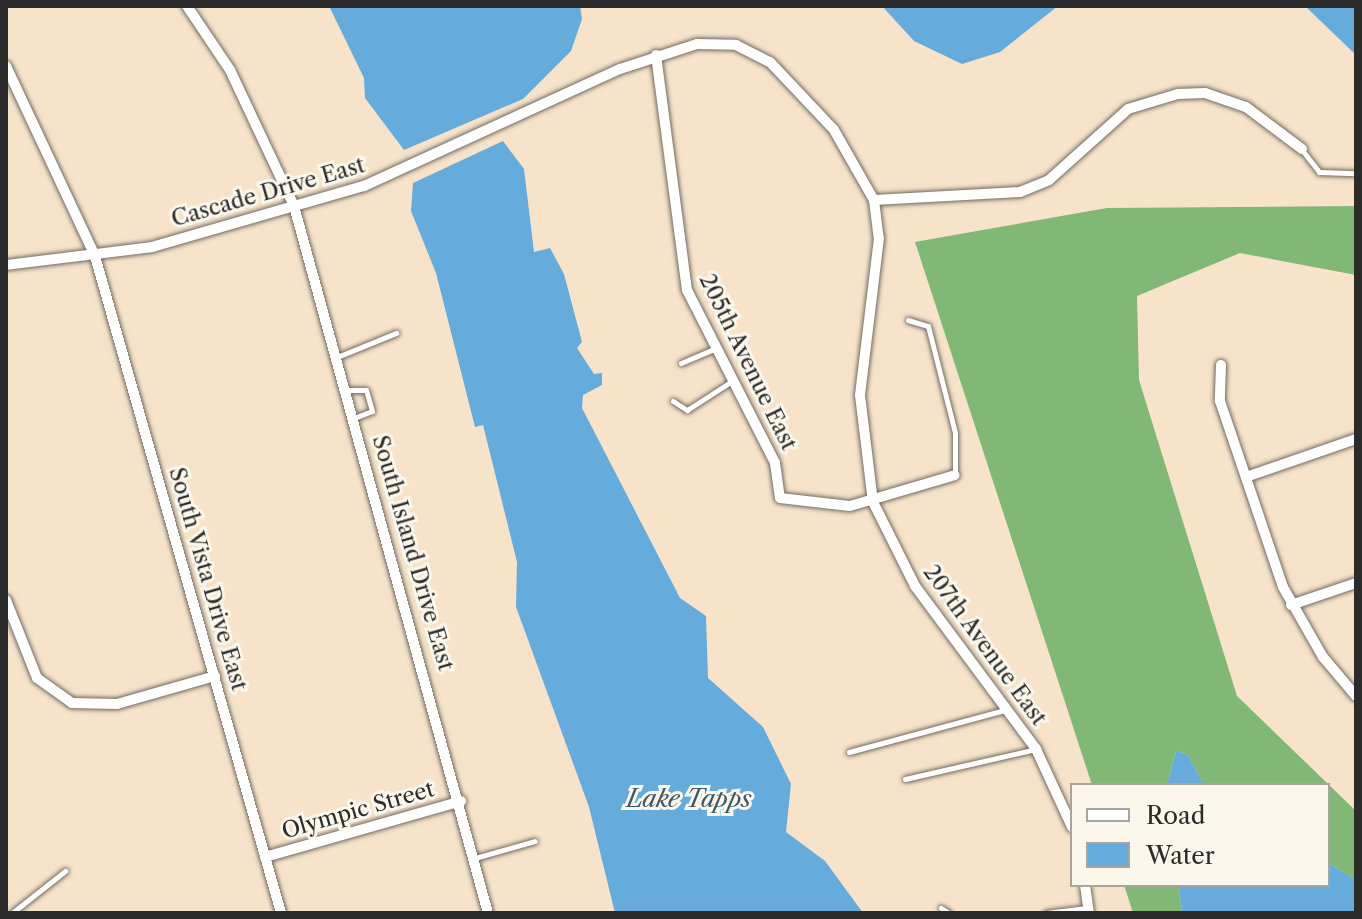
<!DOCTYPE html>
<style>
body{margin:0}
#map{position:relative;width:1362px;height:919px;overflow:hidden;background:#f6e3ca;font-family:"Libre Caslon Text",serif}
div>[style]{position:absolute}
.forest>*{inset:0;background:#81b875}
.water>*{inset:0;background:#65abdb}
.roads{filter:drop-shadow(0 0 2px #726b63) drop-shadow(0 0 2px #726b63)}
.lane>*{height:5px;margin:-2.5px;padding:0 2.5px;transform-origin:2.5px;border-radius:2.5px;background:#fff}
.street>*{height:10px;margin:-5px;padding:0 5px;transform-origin:5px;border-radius:5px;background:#fff}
span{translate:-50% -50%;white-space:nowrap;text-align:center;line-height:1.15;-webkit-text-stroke:6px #fbf7ec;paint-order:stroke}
.street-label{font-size:22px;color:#2b2b2b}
.water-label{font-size:24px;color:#3f5869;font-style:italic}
.frame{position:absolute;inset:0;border:8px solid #2b2b2b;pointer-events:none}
.legend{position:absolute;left:1070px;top:783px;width:260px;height:104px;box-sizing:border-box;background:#fbf7ec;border:2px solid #a8a59f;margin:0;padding:10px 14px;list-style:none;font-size:24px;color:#2b2b2b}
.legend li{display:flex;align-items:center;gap:16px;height:40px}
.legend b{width:40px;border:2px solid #a8a59f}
</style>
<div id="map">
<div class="forest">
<div style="clip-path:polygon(1356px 206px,1356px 275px,1240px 253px,1137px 296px,1139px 380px,1237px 696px,1356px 811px,1356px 880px,1328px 863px,1328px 785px,1204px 785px,1188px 755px,1176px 751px,1167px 785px,1092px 785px,915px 242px,1107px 208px)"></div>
<div style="clip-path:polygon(1124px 885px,1179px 885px,1182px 913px,1133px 913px)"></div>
</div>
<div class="water">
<div style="clip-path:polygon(329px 6px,580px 6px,582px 19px,571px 51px,523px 99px,404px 150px,365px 98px,364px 78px)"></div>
<div style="clip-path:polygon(882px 6px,1058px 6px,1000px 52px,962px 64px,914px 41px)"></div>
<div style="clip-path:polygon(1305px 6px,1356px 6px,1356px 55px)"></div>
<div style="clip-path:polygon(503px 141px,524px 169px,534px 252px,550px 248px,564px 274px,582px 342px,577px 348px,594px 374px,602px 373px,602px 385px,583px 395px,582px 408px,680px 598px,706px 616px,708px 678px,763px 727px,791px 784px,786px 832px,825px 861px,863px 913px,615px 913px,589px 807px,516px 607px,517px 562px,483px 425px,475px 427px,436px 273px,411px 211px,413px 183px)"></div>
<div style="clip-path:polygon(1176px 751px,1188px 755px,1204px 785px,1167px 785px)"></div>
<div style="clip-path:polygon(1328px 863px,1356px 880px,1356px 913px,1182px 913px,1179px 885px,1328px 885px)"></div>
</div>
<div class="roads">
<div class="lane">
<div style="left:1302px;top:150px;width:28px;rotate:52deg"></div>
<div style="left:1319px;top:172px;width:37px;rotate:2deg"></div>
<div style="left:908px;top:320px;width:21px;rotate:17deg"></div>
<div style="left:928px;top:326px;width:110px;rotate:75.8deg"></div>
<div style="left:955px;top:433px;width:41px;rotate:90deg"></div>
<div style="left:337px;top:357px;width:64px;rotate:-22.1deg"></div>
<div style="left:681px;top:363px;width:38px;rotate:-23deg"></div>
<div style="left:346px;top:390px;width:20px"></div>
<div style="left:366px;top:390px;width:22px;rotate:74deg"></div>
<div style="left:372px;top:411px;width:19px;rotate:159deg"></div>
<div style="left:673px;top:401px;width:17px;rotate:33deg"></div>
<div style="left:687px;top:410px;width:54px;rotate:-32.8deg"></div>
<div style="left:849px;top:752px;width:165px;rotate:-15.1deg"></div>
<div style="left:905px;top:779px;width:134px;rotate:-12.9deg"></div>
<div style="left:475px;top:858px;width:62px;rotate:-15.8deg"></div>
<div style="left:941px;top:908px;width:9px;rotate:32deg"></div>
<div style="left:12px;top:913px;width:68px;rotate:-38.4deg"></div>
<div style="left:1046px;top:913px;width:41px;rotate:-7deg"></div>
</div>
<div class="street">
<div style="left:187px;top:6px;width:77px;rotate:56.1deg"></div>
<div style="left:230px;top:70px;width:150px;rotate:64.8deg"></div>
<div style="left:294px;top:206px;width:733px;rotate:74.66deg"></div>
<div style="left:656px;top:55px;width:237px;rotate:82.5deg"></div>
<div style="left:687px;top:290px;width:194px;rotate:63deg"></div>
<div style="left:775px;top:463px;width:35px;rotate:82deg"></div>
<div style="left:780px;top:498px;width:70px;rotate:6.5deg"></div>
<div style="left:850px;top:506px;width:109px;rotate:-16.4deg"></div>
<div style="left:6px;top:66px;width:210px;rotate:64.9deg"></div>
<div style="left:95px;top:256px;width:683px;rotate:74.19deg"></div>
<div style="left:874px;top:200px;width:38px;rotate:83deg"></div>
<div style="left:879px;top:238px;width:158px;rotate:96.9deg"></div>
<div style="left:860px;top:395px;width:108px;rotate:83.1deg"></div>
<div style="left:873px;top:502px;width:94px;rotate:63.4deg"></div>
<div style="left:915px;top:586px;width:203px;rotate:53.4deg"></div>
<div style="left:1036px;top:749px;width:86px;rotate:65.2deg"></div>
<div style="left:6px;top:265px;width:147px;rotate:-7deg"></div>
<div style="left:152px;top:247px;width:221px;rotate:-16.1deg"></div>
<div style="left:364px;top:186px;width:281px;rotate:-24.6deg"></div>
<div style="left:620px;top:69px;width:81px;rotate:-18deg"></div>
<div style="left:697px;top:44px;width:39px;rotate:1deg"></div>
<div style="left:736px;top:45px;width:38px;rotate:27deg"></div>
<div style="left:770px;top:62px;width:93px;rotate:46.7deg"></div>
<div style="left:834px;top:130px;width:81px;rotate:60.3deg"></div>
<div style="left:874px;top:200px;width:146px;rotate:-3.1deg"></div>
<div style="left:1020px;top:192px;width:31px;rotate:-22deg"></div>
<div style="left:1049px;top:180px;width:106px;rotate:-41.9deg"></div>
<div style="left:1128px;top:109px;width:52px;rotate:-16.7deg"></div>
<div style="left:1178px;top:94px;width:27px;rotate:-2deg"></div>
<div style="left:1205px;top:93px;width:43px;rotate:18.9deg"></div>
<div style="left:1246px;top:107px;width:70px;rotate:36.9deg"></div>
<div style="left:1221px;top:365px;width:36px;rotate:92deg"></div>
<div style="left:1220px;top:401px;width:196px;rotate:71.3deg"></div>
<div style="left:1283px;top:587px;width:81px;rotate:60.3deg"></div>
<div style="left:1323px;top:657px;width:51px;rotate:49.8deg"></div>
<div style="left:1246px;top:477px;width:116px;rotate:-19.1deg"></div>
<div style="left:6px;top:600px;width:84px;rotate:68.3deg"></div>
<div style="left:37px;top:678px;width:43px;rotate:35.5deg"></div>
<div style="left:72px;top:703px;width:45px;rotate:1.3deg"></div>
<div style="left:117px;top:704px;width:102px;rotate:-15.9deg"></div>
<div style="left:1291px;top:605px;width:69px;rotate:-18.7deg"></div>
<div style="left:265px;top:857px;width:204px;rotate:-15.9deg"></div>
<div style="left:1085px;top:885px;width:28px;rotate:82deg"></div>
</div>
</div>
<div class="street-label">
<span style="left:268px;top:192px;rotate:-16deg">Cascade Drive East</span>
<span style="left:748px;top:362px;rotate:64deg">205th Avenue East</span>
<span style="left:413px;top:553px;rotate:74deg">South Island Drive East</span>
<span style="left:208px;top:579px;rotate:74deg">South Vista Drive East</span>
<span style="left:985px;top:645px;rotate:54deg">207th Avenue East</span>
<span style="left:358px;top:810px;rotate:-16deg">Olympic Street</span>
</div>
<div class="water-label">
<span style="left:689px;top:799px">Lake Tapps</span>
</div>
<div class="frame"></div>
<ul class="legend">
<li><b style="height:10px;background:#fff"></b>Road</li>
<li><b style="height:22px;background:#65abdb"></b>Water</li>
</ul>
</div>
